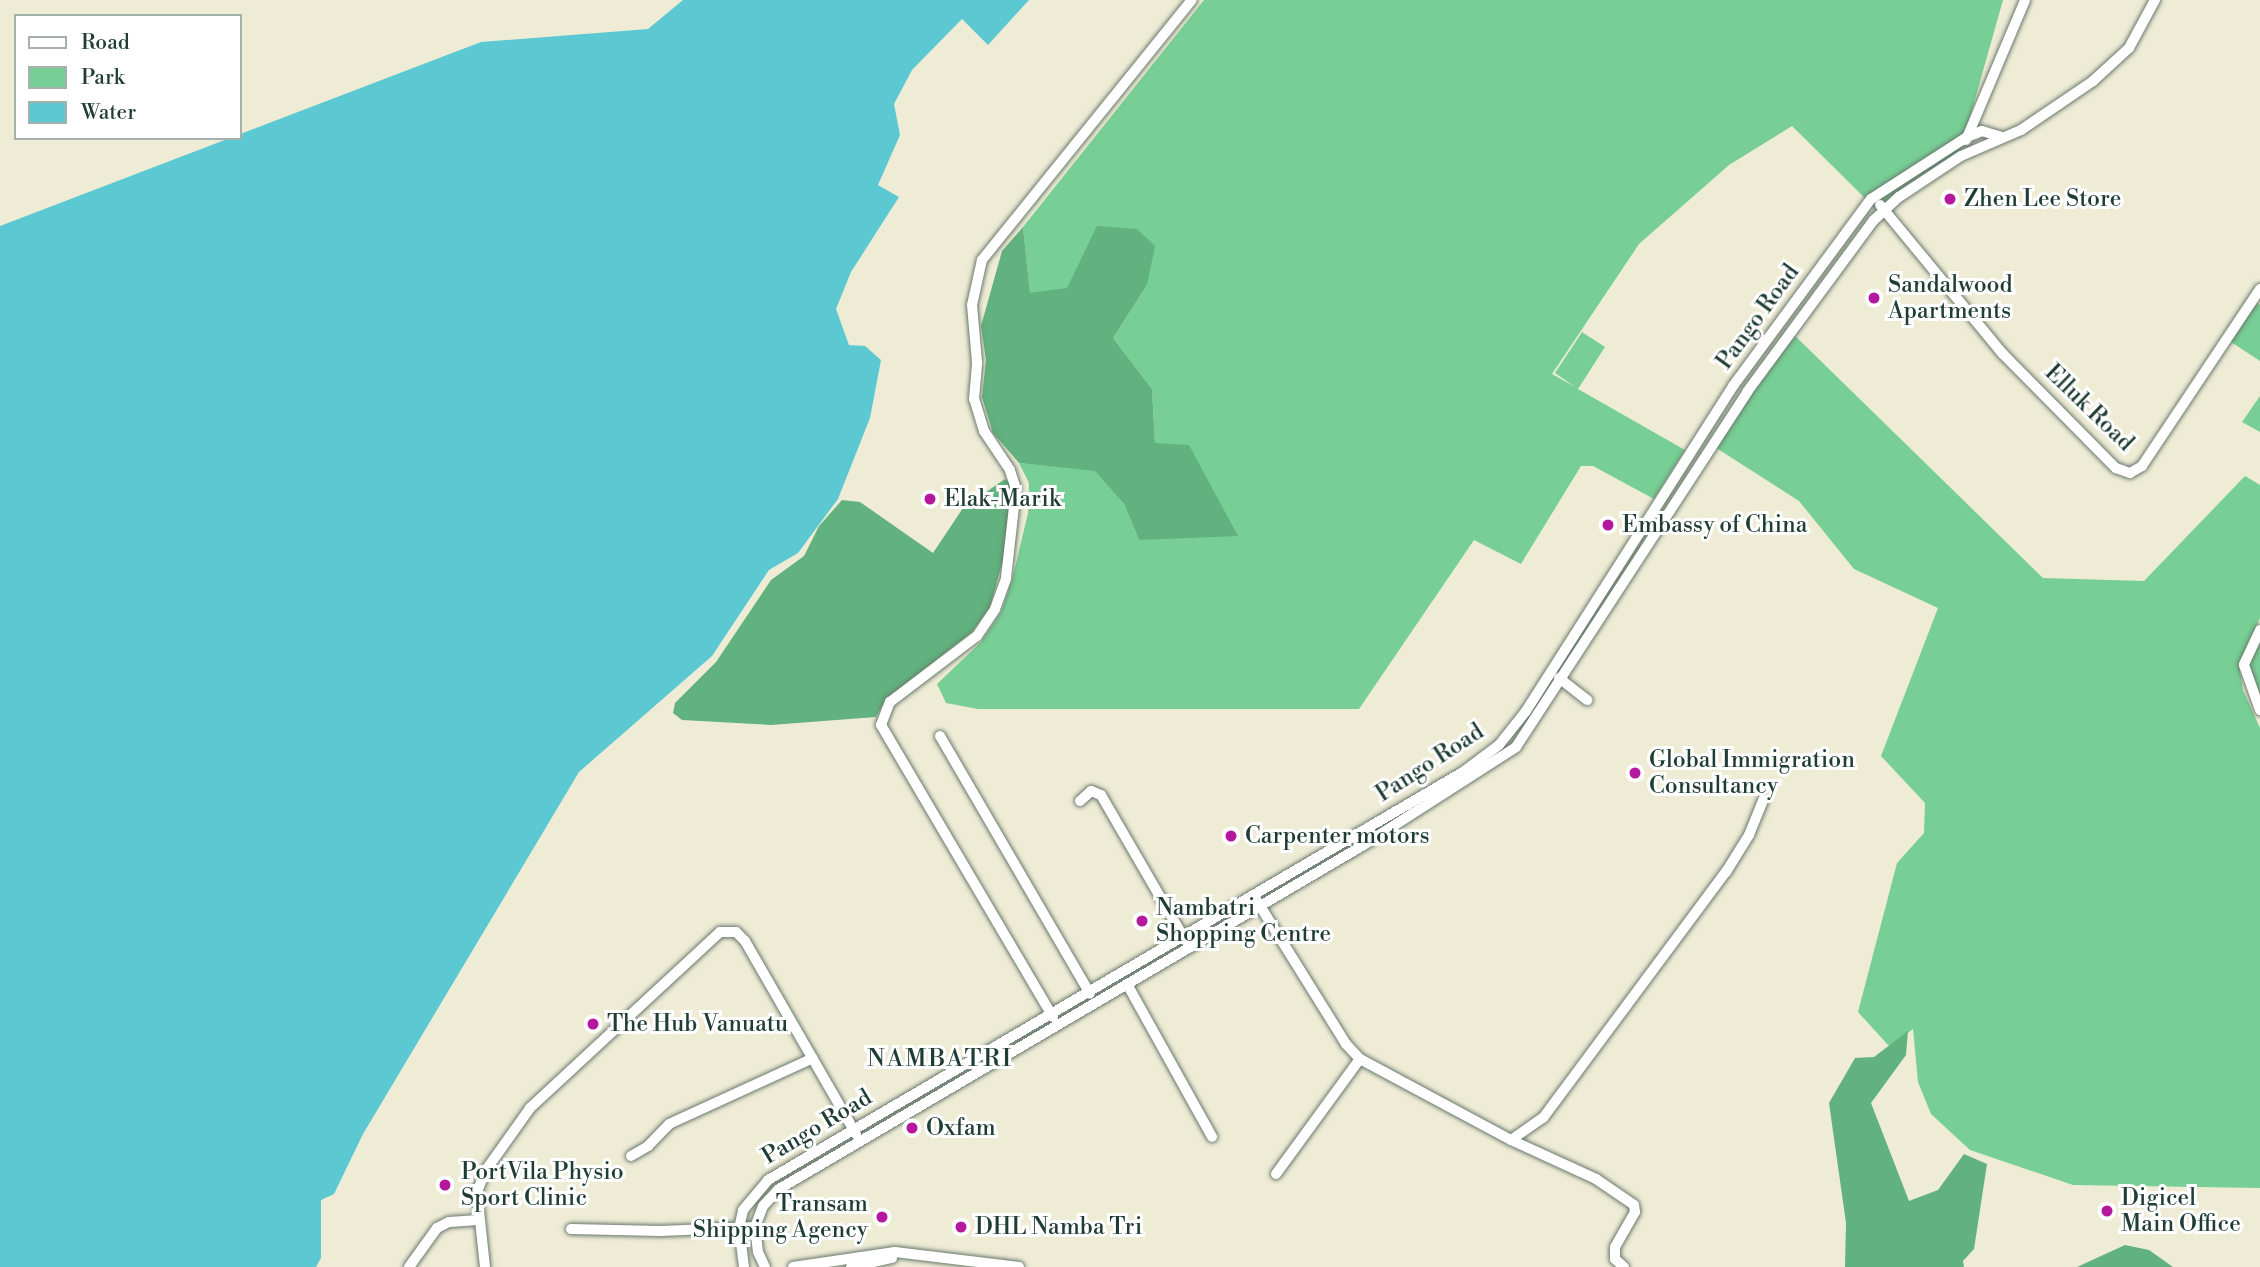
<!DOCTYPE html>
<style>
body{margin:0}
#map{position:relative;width:2260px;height:1267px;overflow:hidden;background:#efecd6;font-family:"Libre Bodoni",serif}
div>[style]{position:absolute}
.green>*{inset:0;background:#77cf95}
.forest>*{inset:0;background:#61b27e}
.water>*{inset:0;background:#5cc9d2}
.roads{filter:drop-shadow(0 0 2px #687a6d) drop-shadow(0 0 2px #687a6d)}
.minor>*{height:10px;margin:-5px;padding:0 5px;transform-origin:5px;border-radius:5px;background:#fff}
.dots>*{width:19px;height:19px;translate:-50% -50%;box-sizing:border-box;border:4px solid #fff;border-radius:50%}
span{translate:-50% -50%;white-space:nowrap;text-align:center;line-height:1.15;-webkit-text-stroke:6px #fff;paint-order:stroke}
.poi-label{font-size:23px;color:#1f3d34}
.left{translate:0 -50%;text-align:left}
.right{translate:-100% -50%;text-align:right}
.street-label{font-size:23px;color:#1f3d34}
.neighbourhood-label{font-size:24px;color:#1f3d34;letter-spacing:2px}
.legend{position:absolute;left:14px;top:14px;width:228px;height:126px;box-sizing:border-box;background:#fff;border:2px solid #a5b1ae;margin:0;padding:9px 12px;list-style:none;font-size:21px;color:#1f3d34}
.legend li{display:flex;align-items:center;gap:14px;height:35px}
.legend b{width:35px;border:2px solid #a5b1ae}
</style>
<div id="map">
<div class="green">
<div style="clip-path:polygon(1204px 0,2003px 0,1959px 156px,1877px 210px,1792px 126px,1729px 165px,1639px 244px,1552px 374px,1575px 387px,1555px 373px,1582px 332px,1605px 347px,1578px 389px,1685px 450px,1654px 499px,1593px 466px,1581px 466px,1521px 564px,1474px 540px,1359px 709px,978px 709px,946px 703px,937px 684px,981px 642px,1001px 612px,1012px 580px,1028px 513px,1029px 483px,1019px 463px,1095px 470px,1124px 504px,1139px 540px,1155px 443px,1152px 389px,1113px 338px,1147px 285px,1030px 294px,1023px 227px)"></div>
<div style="clip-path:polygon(2256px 302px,2260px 305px,2260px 361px,2231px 342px)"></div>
<div style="clip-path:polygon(1787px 328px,2043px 578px,2144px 581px,2245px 476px,2260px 485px,2260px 618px,2239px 665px,2243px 690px,2260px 728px,2260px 1188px,2073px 1185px,1970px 1150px,1931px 1114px,1918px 1082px,1913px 1029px,1889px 1046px,1858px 1012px,1897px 863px,1924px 833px,1925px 803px,1881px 756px,1938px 608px,1854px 569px,1799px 501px,1710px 444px)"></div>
<div style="clip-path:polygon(2260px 396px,2260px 432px,2242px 422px)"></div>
<div style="clip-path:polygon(2260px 642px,2260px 701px,2249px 666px)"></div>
</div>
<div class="forest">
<div style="clip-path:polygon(1097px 226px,1137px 229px,1155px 246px,1147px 285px,1113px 338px,1152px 389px,1155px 443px,1189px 445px,1238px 536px,1139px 540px,1124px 504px,1095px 471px,1019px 463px,993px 433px,982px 397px,986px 360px,981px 326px,1002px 251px,1023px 227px,1030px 293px,1067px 288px)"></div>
<div style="clip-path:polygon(1005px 479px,1013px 486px,1008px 542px,990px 607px,972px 632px,886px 699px,876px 717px,771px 725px,682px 720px,673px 713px,675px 703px,716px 662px,771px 580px,804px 556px,819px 526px,842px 500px,860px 502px,933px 553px,963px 508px)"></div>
<div style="clip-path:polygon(1908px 1031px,1906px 1055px,1871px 1103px,1909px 1201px,1938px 1190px,1964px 1154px,1987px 1164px,1974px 1249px,1963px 1261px,1964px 1267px,1845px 1267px,1846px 1223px,1829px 1103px,1855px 1058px,1874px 1057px)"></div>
<div style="clip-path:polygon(2125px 1245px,2149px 1250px,2173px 1267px,2077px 1267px)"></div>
</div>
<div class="water">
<div style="clip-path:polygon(683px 0,1029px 0,988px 45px,962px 19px,912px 70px,894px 104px,900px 135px,878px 185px,899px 197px,851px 272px,836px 309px,849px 345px,865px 346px,881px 360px,870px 418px,838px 499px,798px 553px,769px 570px,712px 656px,579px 772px,363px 1134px,334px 1194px,321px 1200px,321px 1258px,316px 1267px,0 1267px,0 226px,481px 42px,648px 29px)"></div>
</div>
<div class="roads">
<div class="minor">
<div style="left:1966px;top:140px;width:152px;rotate:-67.1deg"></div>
<div style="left:1880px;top:205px;width:193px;rotate:50.5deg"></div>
<div style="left:2003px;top:354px;width:161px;rotate:45.3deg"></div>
<div style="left:2116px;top:468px;width:15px;rotate:20deg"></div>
<div style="left:2130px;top:473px;width:14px;rotate:-30deg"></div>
<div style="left:2142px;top:466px;width:213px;rotate:-56.3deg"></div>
<div style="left:2260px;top:630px;width:38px;rotate:115deg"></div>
<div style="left:2244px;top:665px;width:48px;rotate:70.4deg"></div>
<div style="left:1559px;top:678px;width:36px;rotate:38deg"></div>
<div style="left:940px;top:736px;width:298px;rotate:59.8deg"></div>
<div style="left:1080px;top:801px;width:15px;rotate:-42deg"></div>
<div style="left:1091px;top:791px;width:11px;rotate:22deg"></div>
<div style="left:1101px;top:795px;width:168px;rotate:59.9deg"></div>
<div style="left:1257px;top:901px;width:168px;rotate:58.1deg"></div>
<div style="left:1346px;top:1044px;width:21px;rotate:47deg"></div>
<div style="left:1360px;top:1059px;width:171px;rotate:28.2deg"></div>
<div style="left:1511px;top:1140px;width:94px;rotate:24.6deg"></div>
<div style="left:1596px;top:1179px;width:46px;rotate:34.4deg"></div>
<div style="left:1634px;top:1205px;width:7px;rotate:82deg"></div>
<div style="left:1635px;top:1212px;width:40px;rotate:119.7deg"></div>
<div style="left:1615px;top:1247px;width:12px;rotate:90deg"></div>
<div style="left:1615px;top:1259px;width:12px;rotate:42deg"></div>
<div style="left:1127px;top:984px;width:175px;rotate:60.9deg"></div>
<div style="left:1053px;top:1017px;width:339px;rotate:-120.5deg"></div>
<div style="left:881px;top:725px;width:25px;rotate:-69deg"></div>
<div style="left:890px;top:702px;width:109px;rotate:-37.2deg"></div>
<div style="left:977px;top:636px;width:32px;rotate:-56deg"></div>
<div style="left:995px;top:609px;width:33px;rotate:-70deg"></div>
<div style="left:1006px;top:578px;width:90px;rotate:-83.6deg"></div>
<div style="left:1016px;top:489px;width:20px;rotate:-108deg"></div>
<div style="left:1010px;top:470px;width:47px;rotate:-123.7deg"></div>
<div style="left:984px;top:431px;width:34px;rotate:-107deg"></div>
<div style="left:974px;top:399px;width:37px;rotate:-85deg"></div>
<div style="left:977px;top:362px;width:57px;rotate:-95deg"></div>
<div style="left:972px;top:305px;width:46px;rotate:-77.5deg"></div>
<div style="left:982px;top:260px;width:334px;rotate:-51.1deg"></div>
<div style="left:1511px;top:1140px;width:39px;rotate:-35deg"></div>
<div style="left:1543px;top:1118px;width:307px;rotate:-53.4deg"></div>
<div style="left:1726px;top:872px;width:44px;rotate:-58.1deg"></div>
<div style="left:1749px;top:835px;width:38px;rotate:-68deg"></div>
<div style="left:631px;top:1156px;width:20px;rotate:-30deg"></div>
<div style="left:648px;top:1146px;width:30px;rotate:-46deg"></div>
<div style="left:669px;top:1124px;width:158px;rotate:-24.6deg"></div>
<div style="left:1276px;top:1174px;width:142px;rotate:-53.9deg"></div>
<div style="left:571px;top:1229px;width:90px;rotate:1.3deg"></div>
<div style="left:661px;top:1231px;width:94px;rotate:-2.4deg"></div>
<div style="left:409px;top:1267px;width:48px;rotate:-54.3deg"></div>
<div style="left:437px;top:1228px;width:13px;rotate:-27deg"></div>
<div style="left:449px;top:1222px;width:29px;rotate:-4deg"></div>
<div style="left:485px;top:1267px;width:75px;rotate:-96.1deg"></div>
<div style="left:477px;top:1192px;width:24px;rotate:-68deg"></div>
<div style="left:486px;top:1170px;width:76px;rotate:-54.6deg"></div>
<div style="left:530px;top:1108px;width:259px;rotate:-42.8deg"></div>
<div style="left:720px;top:932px;width:16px"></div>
<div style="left:736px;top:932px;width:13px;rotate:45deg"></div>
<div style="left:745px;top:941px;width:223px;rotate:60.1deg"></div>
<div style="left:744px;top:1267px;width:39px;rotate:-97deg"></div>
<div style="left:739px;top:1228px;width:18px;rotate:-77deg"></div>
<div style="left:743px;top:1210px;width:39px;rotate:-50deg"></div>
<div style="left:768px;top:1180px;width:806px;rotate:-30.42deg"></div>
<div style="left:1463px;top:772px;width:45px;rotate:-36.9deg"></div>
<div style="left:1499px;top:745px;width:43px;rotate:-51.5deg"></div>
<div style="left:1526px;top:711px;width:385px;rotate:-57.5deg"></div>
<div style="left:1733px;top:386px;width:232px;rotate:-53.6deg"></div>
<div style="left:1871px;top:199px;width:114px;rotate:-32.9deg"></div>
<div style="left:1967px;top:137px;width:16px;rotate:-22deg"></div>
<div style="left:1982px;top:131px;width:21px;rotate:17deg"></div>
<div style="left:765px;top:1267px;width:17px;rotate:-115deg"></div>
<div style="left:758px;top:1252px;width:25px;rotate:-97deg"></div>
<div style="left:755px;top:1227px;width:22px;rotate:-69deg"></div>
<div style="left:763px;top:1206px;width:23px;rotate:-47deg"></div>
<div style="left:779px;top:1189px;width:676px;rotate:-30.47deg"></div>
<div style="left:1362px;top:846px;width:183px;rotate:-32.7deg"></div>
<div style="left:1516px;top:747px;width:424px;rotate:-56.9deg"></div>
<div style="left:1747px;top:392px;width:214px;rotate:-53.6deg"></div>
<div style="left:1874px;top:220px;width:34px;rotate:-43deg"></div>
<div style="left:1899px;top:197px;width:74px;rotate:-33.5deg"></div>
<div style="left:1961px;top:156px;width:65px;rotate:-23.4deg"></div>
<div style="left:2021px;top:130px;width:87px;rotate:-34.2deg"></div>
<div style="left:2093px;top:81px;width:49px;rotate:-42.5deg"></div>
<div style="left:2129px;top:48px;width:55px;rotate:-61.6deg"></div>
<div style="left:793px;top:1267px;width:103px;rotate:-8.4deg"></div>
<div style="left:895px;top:1252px;width:125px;rotate:6.9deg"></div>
<div style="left:851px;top:1267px;width:42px;rotate:-12.4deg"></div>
</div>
</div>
<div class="dots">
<div style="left:1950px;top:199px;background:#b5179e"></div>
<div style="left:1874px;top:298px;background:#b5179e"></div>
<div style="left:930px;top:499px;background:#b5179e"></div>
<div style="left:1608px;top:525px;background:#b5179e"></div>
<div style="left:1635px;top:773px;background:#b5179e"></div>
<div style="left:1231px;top:836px;background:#b5179e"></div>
<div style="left:1142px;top:921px;background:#b5179e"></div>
<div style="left:593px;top:1024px;background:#b5179e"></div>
<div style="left:912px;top:1128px;background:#b5179e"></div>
<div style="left:445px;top:1185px;background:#b5179e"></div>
<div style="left:2107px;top:1211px;background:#b5179e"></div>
<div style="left:882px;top:1217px;background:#b5179e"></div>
<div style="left:961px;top:1227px;background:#b5179e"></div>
</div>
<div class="poi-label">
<span class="left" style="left:1964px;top:199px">Zhen Lee Store</span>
<span class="left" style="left:1888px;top:298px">Sandalwood<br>Apartments</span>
<span class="left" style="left:944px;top:499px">Elak-Marik</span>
<span class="left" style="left:1622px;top:525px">Embassy of China</span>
<span class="left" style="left:1649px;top:773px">Global Immigration<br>Consultancy</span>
<span class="left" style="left:1245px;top:836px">Carpenter motors</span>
<span class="left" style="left:1156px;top:921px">Nambatri<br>Shopping Centre</span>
<span class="left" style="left:607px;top:1024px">The Hub Vanuatu</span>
<span class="left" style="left:926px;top:1128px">Oxfam</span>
<span class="left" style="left:461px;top:1185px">PortVila Physio<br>Sport Clinic</span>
<span class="left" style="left:2121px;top:1211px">Digicel<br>Main Office</span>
<span class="right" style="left:868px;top:1217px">Transam<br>Shipping Agency</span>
<span class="left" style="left:975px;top:1227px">DHL Namba Tri</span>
</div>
<div class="street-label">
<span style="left:1758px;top:317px;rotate:-54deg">Pango Road</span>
<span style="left:2089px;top:408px;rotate:44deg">Elluk Road</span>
<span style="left:1430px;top:763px;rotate:-33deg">Pango Road</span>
<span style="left:817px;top:1127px;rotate:-31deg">Pango Road</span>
</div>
<div class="neighbourhood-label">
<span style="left:940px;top:1060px">NAMBATRI</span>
</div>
<ul class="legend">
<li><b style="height:9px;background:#fff"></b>Road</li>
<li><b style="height:19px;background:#77cf95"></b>Park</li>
<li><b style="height:19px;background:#5cc9d2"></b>Water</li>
</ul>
</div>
